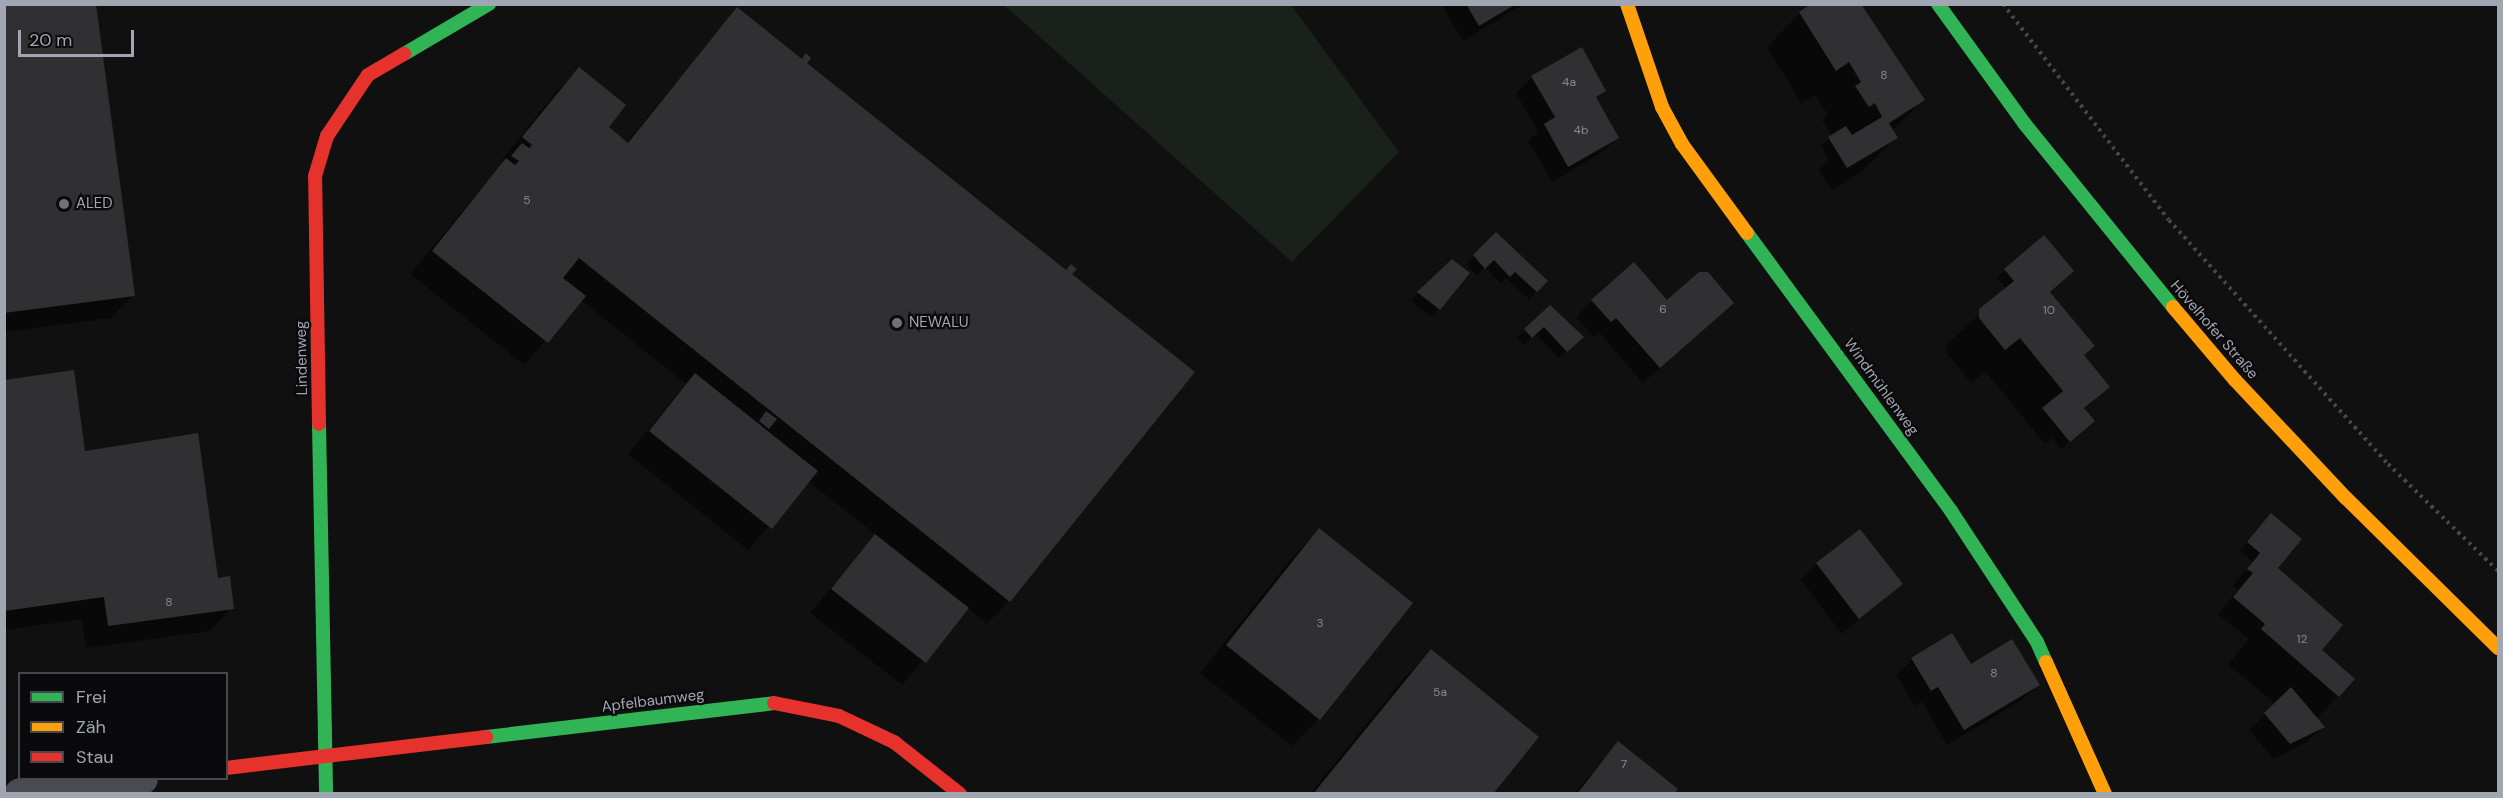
<!DOCTYPE html>
<meta charset="utf-8">
<style>
body{margin:0}
#map{position:relative;width:2503px;height:798px;overflow:hidden;background:#101010;font-family:"DM Sans",sans-serif}
div>[style]{position:absolute}
.green>*{inset:0;background:#1a201a}
.shadow>*{inset:0;background:#0007}
.building>*{inset:0;background:#303033}
.path>*{height:4px;margin-top:-2px;transform-origin:0;background:repeating-linear-gradient(90deg,#46474b 0 3px,transparent 0 7.5px)}
.street>*{height:33px;margin:-16.5px;padding:0 16.5px;transform-origin:16.5px;border-radius:16.5px;background:#4a4b50}
.fast>*{height:14px;margin:-7px;padding:0 7px;transform-origin:7px;border-radius:7px;background:#30b455}
.slow>*{height:14px;margin:-7px;padding:0 7px;transform-origin:7px;border-radius:7px;background:#ff9f0a}
.jam>*{height:14px;margin:-7px;padding:0 7px;transform-origin:7px;border-radius:7px;background:#e5322d}
.dots>*{width:16px;height:16px;translate:-50% -50%;box-sizing:border-box;border:3px solid #0a0a0c;border-radius:50%}
span{translate:-50% -50%;white-space:nowrap;text-align:center;line-height:1.15;-webkit-text-stroke:4.5px #0a0a0c;paint-order:stroke}
.number-label{font-size:12px;color:#848892}
.number-label span{-webkit-text-stroke-width:0}
.poi-label{font-size:15px;color:#a0a6b2}
.left{translate:0 -50%;text-align:left}
.street-label{font-size:15px;color:#a0a6b2}
.frame{position:absolute;inset:0;border:6px solid #a0a6b2;pointer-events:none}
.legend{position:absolute;left:18px;top:672px;width:210px;height:108px;box-sizing:border-box;background:#0a0a0c;border:2px solid #46484e;margin:0;padding:8px 10px;list-style:none;font-size:18px;color:#a0a6b2}
.legend li{display:flex;align-items:center;gap:12px;height:30px}
.legend b{width:30px;border:2px solid #46484e}
.scale{position:absolute;left:18px;top:30px;width:116px;height:27px;box-sizing:border-box;border:3px solid #a0a6b2;border-top:0;padding-left:8px;font-size:18px;line-height:21px;white-space:nowrap;color:#a0a6b2;-webkit-text-stroke:4px #0a0a0c;paint-order:stroke}
</style>
<div id="map">
<div class="green">
<div style="clip-path:polygon(1004px 5px,1291px 5px,1399px 152px,1292px 262px)"></div>
</div>
<div class="shadow">
<div style="clip-path:polygon(4px 4px,134px 295px,111px 318px,4px 332px)"></div>
<div style="clip-path:polygon(1441px 4px,1524px 4px,1463px 41px)"></div>
<div style="clip-path:polygon(737px 9px,1193px 372px,1009px 601px,987px 624px,967px 608px,902px 685px,810px 613px,876px 535px,808px 481px,748px 550px,628px 454px,686px 384px,581px 300px,524px 365px,410px 274px,503px 163px,501px 161px,556px 92px,579px 69px,606px 128px,626px 143px)"></div>
<div style="clip-path:polygon(1800px 13px,1923px 100px,1892px 131px,1896px 138px,1862px 171px,1832px 190px,1819px 170px,1829px 160px,1821px 146px,1832px 136px,1822px 120px,1828px 115px,1815px 95px,1801px 103px,1767px 47px)"></div>
<div style="clip-path:polygon(1532px 77px,1604px 91px,1596px 99px,1618px 137px,1601px 153px,1552px 182px,1528px 141px,1538px 132px,1516px 93px)"></div>
<div style="clip-path:polygon(1496px 234px,1546px 281px,1529px 299px,1506px 278px,1501px 284px,1485px 267px,1477px 276px,1466px 264px)"></div>
<div style="clip-path:polygon(2005px 270px,2108px 387px,2084px 410px,2093px 421px,2061px 449px,2052px 438px,2045px 444px,1985px 371px,1971px 383px,1946px 352px,1946px 345px,2007px 289px,1997px 278px)"></div>
<div style="clip-path:polygon(1433px 276px,1439px 309px,1431px 317px,1411px 301px)"></div>
<div style="clip-path:polygon(1592px 301px,1667px 302px,1732px 303px,1643px 383px,1600px 333px,1594px 337px,1576px 317px)"></div>
<div style="clip-path:polygon(1550px 307px,1574px 345px,1559px 358px,1535px 334px,1524px 345px,1517px 338px)"></div>
<div style="clip-path:polygon(4px 381px,216px 580px,232px 608px,210px 631px,86px 648px,82px 619px,4px 630px)"></div>
<div style="clip-path:polygon(2264px 523px,2276px 569px,2320px 651px,2338px 696px,2316px 719px,2322px 727px,2307px 742px,2274px 759px,2249px 730px,2275px 704px,2228px 664px,2249px 639px,2218px 614px,2238px 590px,2232px 586px,2253px 562px,2240px 551px)"></div>
<div style="clip-path:polygon(1319px 530px,1319px 719px,1292px 746px,1200px 673px,1292px 558px)"></div>
<div style="clip-path:polygon(1817px 564px,1901px 584px,1842px 634px,1801px 580px)"></div>
<div style="clip-path:polygon(1431px 651px,1491px 794px,1310px 794px,1404px 678px)"></div>
<div style="clip-path:polygon(1912px 659px,1971px 666px,2038px 684px,2022px 700px,1947px 745px,1922px 702px,1915px 706px,1896px 675px)"></div>
<div style="clip-path:polygon(1618px 743px,1672px 794px,1574px 794px)"></div>
</div>
<div class="building">
<div style="clip-path:polygon(4px 4px,96px 4px,135px 296px,4px 313px)"></div>
<div style="clip-path:polygon(1466px 4px,1516px 4px,1479px 26px)"></div>
<div style="clip-path:polygon(1811px 4px,1861px 4px,1925px 100px,1889px 123px,1898px 138px,1847px 168px,1828px 137px,1846px 126px,1852px 135px,1882px 117px,1875px 103px,1869px 107px,1855px 86px,1861px 82px,1849px 62px,1836px 71px,1799px 12px)"></div>
<div style="clip-path:polygon(737px 7px,802px 59px,806px 53px,811px 58px,807px 63px,1066px 270px,1071px 264px,1077px 269px,1072px 274px,1195px 372px,1010px 602px,579px 258px,563px 278px,586px 296px,548px 343px,432px 251px,506px 158px,515px 165px,519px 161px,511px 156px,522px 143px,529px 148px,532px 145px,522px 137px,579px 67px,626px 105px,609px 127px,628px 143px)"></div>
<div style="clip-path:polygon(1582px 47px,1606px 91px,1596px 97px,1619px 138px,1568px 167px,1544px 124px,1555px 117px,1531px 76px)"></div>
<div style="clip-path:polygon(1496px 232px,1548px 281px,1537px 292px,1515px 272px,1510px 277px,1494px 260px,1485px 269px,1473px 255px)"></div>
<div style="clip-path:polygon(2044px 235px,2074px 271px,2050px 292px,2095px 346px,2084px 355px,2110px 387px,2084px 408px,2095px 421px,2070px 442px,2042px 408px,2063px 391px,2020px 338px,2005px 350px,1979px 318px,1979px 309px,2014px 281px,2004px 269px)"></div>
<div style="clip-path:polygon(1452px 259px,1470px 273px,1440px 310px,1417px 292px)"></div>
<div style="clip-path:polygon(1634px 262px,1667px 300px,1699px 272px,1708px 272px,1734px 303px,1660px 368px,1616px 318px,1611px 322px,1591px 300px)"></div>
<div style="clip-path:polygon(1550px 305px,1584px 337px,1567px 352px,1544px 327px,1532px 338px,1524px 329px)"></div>
<div style="clip-path:polygon(74px 370px,85px 451px,198px 433px,218px 578px,230px 576px,234px 609px,108px 626px,104px 597px,4px 611px,4px 380px)"></div>
<div style="clip-path:polygon(695px 373px,818px 471px,772px 529px,649px 431px)"></div>
<div style="clip-path:polygon(766px 411px,777px 419px,769px 429px,759px 421px)"></div>
<div style="clip-path:polygon(2271px 513px,2302px 539px,2278px 568px,2343px 625px,2322px 650px,2355px 679px,2339px 697px,2261px 629px,2265px 624px,2233px 597px,2253px 573px,2247px 569px,2260px 553px,2247px 542px)"></div>
<div style="clip-path:polygon(1319px 528px,1413px 603px,1320px 720px,1226px 645px)"></div>
<div style="clip-path:polygon(1860px 529px,1903px 584px,1859px 619px,1816px 563px)"></div>
<div style="clip-path:polygon(875px 534px,969px 608px,926px 663px,831px 589px)"></div>
<div style="clip-path:polygon(1952px 633px,1971px 664px,2012px 639px,2040px 685px,1964px 730px,1938px 687px,1931px 691px,1911px 658px)"></div>
<div style="clip-path:polygon(1431px 649px,1539px 737px,1493px 794px,1313px 794px)"></div>
<div style="clip-path:polygon(2291px 687px,2325px 727px,2290px 744px,2264px 713px)"></div>
<div style="clip-path:polygon(1618px 741px,1678px 789px,1674px 794px,1577px 794px)"></div>
</div>
<div class="path">
<div style="left:2003px;top:4px;width:272px;rotate:52.5deg"></div>
<div style="left:2169px;top:220px;width:328px;rotate:48.1deg"></div>
<div style="left:2388px;top:464px;width:153px;rotate:44.2deg"></div>
</div>
<div class="street">
<div style="left:20px;top:794px;width:122px;rotate:-7.5deg"></div>
</div>
<div class="fast">
<div style="left:1938px;top:4px;width:147px;rotate:54.1deg"></div>
<div style="left:2024px;top:123px;width:237px;rotate:51deg"></div>
<div style="left:404px;top:54px;width:99px;rotate:-30.5deg"></div>
<div style="left:1747px;top:233px;width:345px;rotate:53.7deg"></div>
<div style="left:1951px;top:511px;width:157px;rotate:56.7deg"></div>
<div style="left:2037px;top:642px;width:22px;rotate:66deg"></div>
<div style="left:319px;top:424px;width:370px;rotate:88.9deg"></div>
<div style="left:486px;top:737px;width:290px;rotate:-6.7deg"></div>
</div>
<div class="slow">
<div style="left:1627px;top:4px;width:109px;rotate:71.2deg"></div>
<div style="left:1662px;top:107px;width:42px;rotate:61.6deg"></div>
<div style="left:1682px;top:144px;width:110px;rotate:53.9deg"></div>
<div style="left:2173px;top:307px;width:96px;rotate:49.7deg"></div>
<div style="left:2235px;top:380px;width:162px;rotate:46.8deg"></div>
<div style="left:2346px;top:498px;width:214px;rotate:44.6deg"></div>
<div style="left:2046px;top:662px;width:145px;rotate:65.9deg"></div>
</div>
<div class="jam">
<div style="left:319px;top:424px;width:248px;rotate:-90.9deg"></div>
<div style="left:315px;top:176px;width:42px;rotate:-73.3deg"></div>
<div style="left:327px;top:136px;width:73px;rotate:-56.1deg"></div>
<div style="left:368px;top:75px;width:42px;rotate:-30.3deg"></div>
<div style="left:774px;top:703px;width:66px;rotate:11.3deg"></div>
<div style="left:839px;top:716px;width:61px;rotate:25.3deg"></div>
<div style="left:894px;top:742px;width:84px;rotate:38.2deg"></div>
<div style="left:226px;top:768px;width:262px;rotate:-6.8deg"></div>
</div>
<div class="dots">
<div style="left:64px;top:204px;background:#6e7279"></div>
<div style="left:897px;top:323px;background:#6e7279"></div>
</div>
<div class="number-label">
<span style="left:1884px;top:76px">8</span>
<span style="left:1569px;top:83px">4a</span>
<span style="left:1581px;top:131px">4b</span>
<span style="left:527px;top:201px">5</span>
<span style="left:1663px;top:310px">6</span>
<span style="left:2049px;top:311px">10</span>
<span style="left:169px;top:603px">8</span>
<span style="left:1320px;top:624px">3</span>
<span style="left:2302px;top:640px">12</span>
<span style="left:1994px;top:674px">8</span>
<span style="left:1440px;top:693px">5a</span>
<span style="left:1624px;top:765px">7</span>
</div>
<div class="poi-label">
<span class="left" style="left:76px;top:204px">ALED</span>
<span class="left" style="left:909px;top:323px">NEWALU</span>
</div>
<div class="street-label">
<span style="left:2214px;top:330px;rotate:49deg">Hövelhofer Straße</span>
<span style="left:302px;top:358px;rotate:-91deg">Lindenweg</span>
<span style="left:1881px;top:387px;rotate:54deg">Windmühlenweg</span>
<span style="left:653px;top:701px;rotate:-7deg">Apfelbaumweg</span>
</div>
<div class="frame"></div>
<ul class="legend">
<li><b style="height:8px;background:#30b455"></b>Frei</li>
<li><b style="height:8px;background:#ff9f0a"></b>Zäh</li>
<li><b style="height:8px;background:#e5322d"></b>Stau</li>
</ul>
<div class="scale">20 m</div>
</div>
